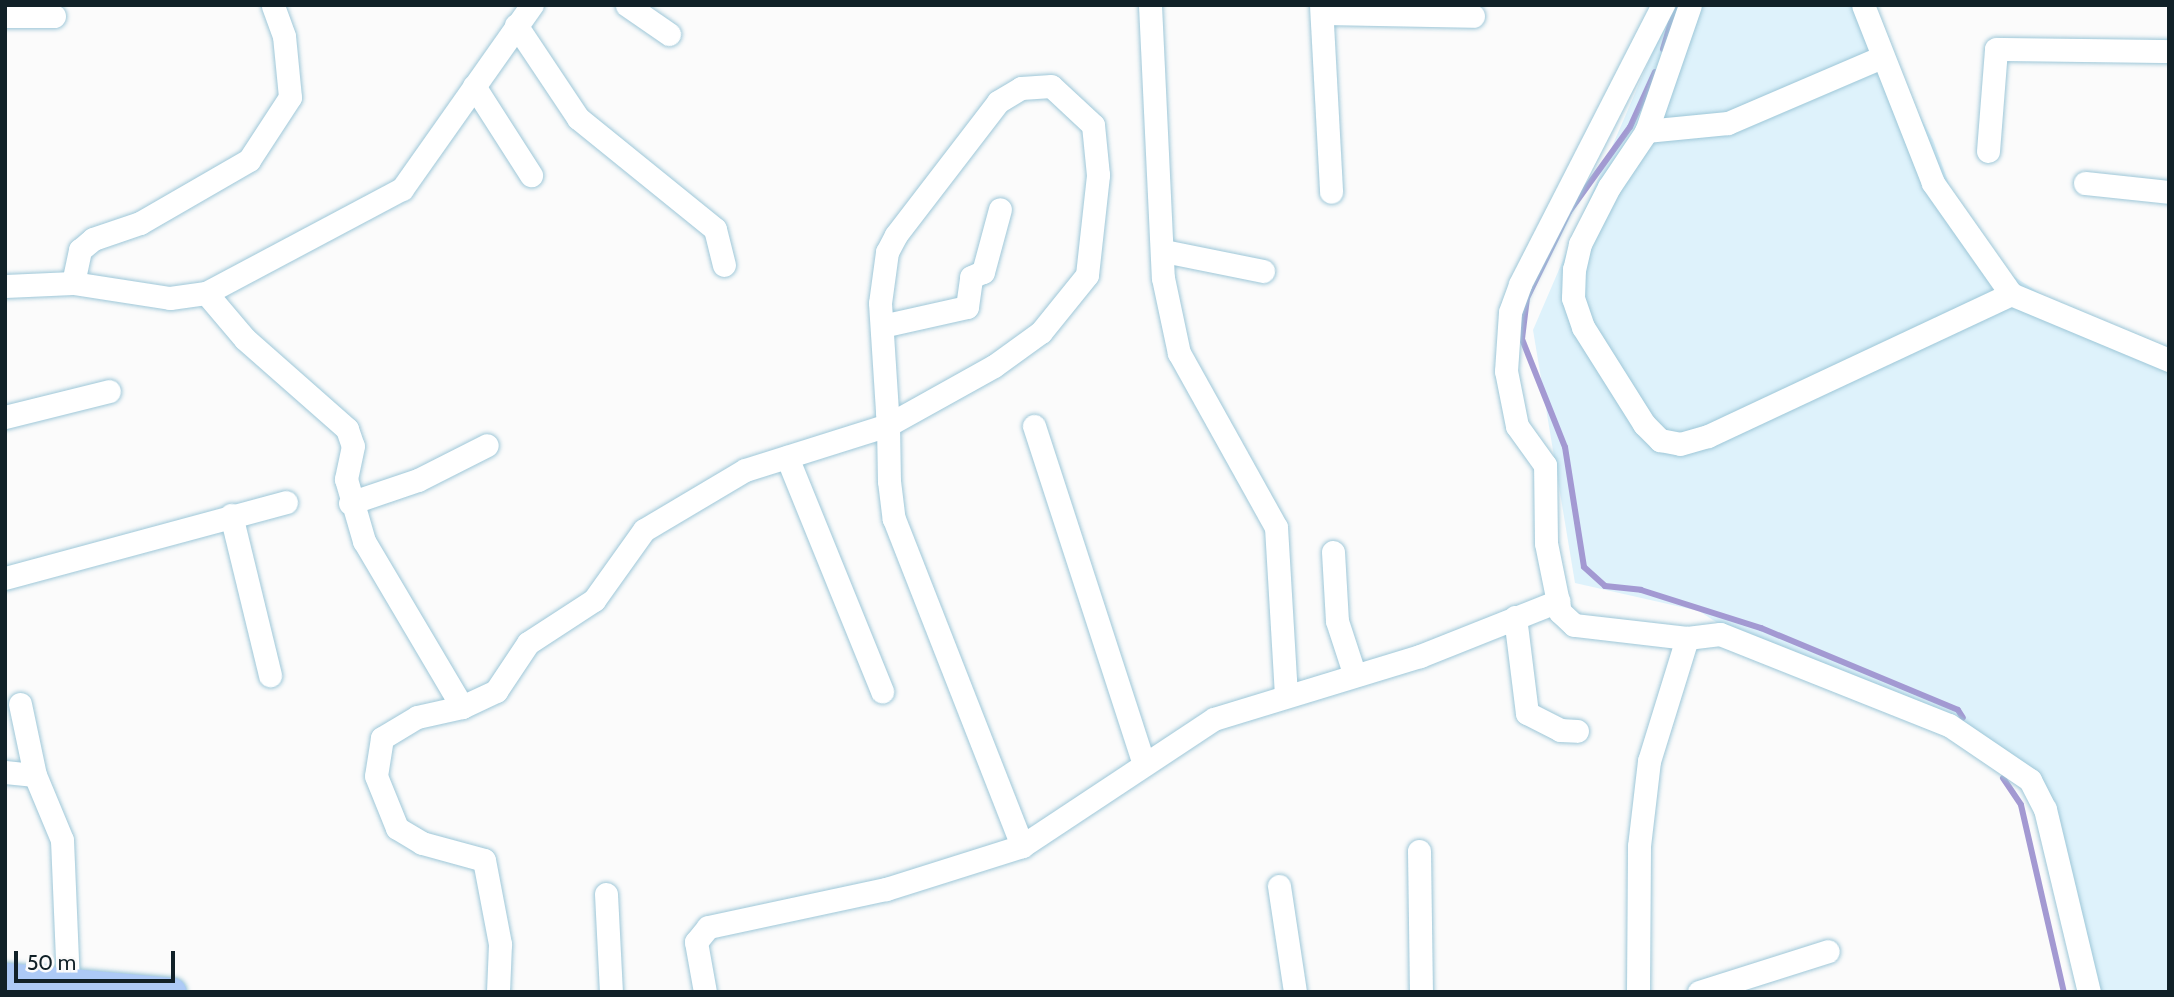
<!DOCTYPE html>
<style>
body{margin:0}
#map{position:relative;width:2174px;height:997px;overflow:hidden;background:#fbfbfb;font-family:Cabin,sans-serif}
div>[style]{position:absolute}
.built>*{inset:0;background:#def2fb}
.stream>*{height:6px;margin:-3px;padding:0 3px;transform-origin:3px;border-radius:3px;background:#a399d2}
.roads{filter:drop-shadow(0 0 2px #9ec7d8) drop-shadow(0 0 2px #9ec7d8)}
.minor>*{height:23px;margin:-11.5px;padding:0 11.5px;transform-origin:11.5px;border-radius:11.5px;background:#fff}
.major>*{height:28px;margin:-14px;padding:0 14px;transform-origin:14px;border-radius:14px;background:#adcaf6}
span{translate:-50% -50%;white-space:nowrap;text-align:center;line-height:1.15;-webkit-text-stroke:5px #fbfbfb;paint-order:stroke}
.frame{position:absolute;inset:0;border:7px solid #112128;pointer-events:none}
.scale{position:absolute;left:14px;top:951px;width:161px;height:32px;box-sizing:border-box;border:4px solid #112128;border-top:0;padding-left:9px;font-size:21px;line-height:24px;white-space:nowrap;color:#112128;-webkit-text-stroke:5px #fbfbfb;paint-order:stroke}
</style>
<div id="map">
<div class="built">
<div style="clip-path:polygon(1667px 5px,1859px 5px,1933px 140px,1973px 250px,2087px 324px,2169px 347px,2169px 992px,2091px 992px,2026px 773px,1920px 714px,1809px 682px,1699px 611px,1575px 583px,1533px 330px,1667px 19px)"></div>
</div>
<div class="stream">
<div style="left:1663px;top:49px;width:46px;rotate:-73.5deg"></div>
<div style="left:1655px;top:72px;width:60px;rotate:114.4deg"></div>
<div style="left:1630px;top:127px;width:105px;rotate:125.7deg"></div>
<div style="left:1569px;top:212px;width:96px;rotate:116deg"></div>
<div style="left:1527px;top:298px;width:41px;rotate:97deg"></div>
<div style="left:1522px;top:339px;width:116px;rotate:68.3deg"></div>
<div style="left:1565px;top:447px;width:121px;rotate:81deg"></div>
<div style="left:1584px;top:567px;width:28px;rotate:42deg"></div>
<div style="left:1605px;top:586px;width:36px;rotate:6deg"></div>
<div style="left:1641px;top:590px;width:126px;rotate:17.6deg"></div>
<div style="left:1761px;top:628px;width:213px;rotate:22.6deg"></div>
<div style="left:1958px;top:710px;width:9px;rotate:58deg"></div>
<div style="left:2003px;top:778px;width:32px;rotate:56deg"></div>
<div style="left:2021px;top:805px;width:192px;rotate:77.1deg"></div>
</div>
<div class="roads">
<div class="minor">
<div style="left:627px;top:5px;width:51px;rotate:34.6deg"></div>
<div style="left:1150px;top:5px;width:273px;rotate:87.3deg"></div>
<div style="left:1163px;top:278px;width:77px;rotate:78deg"></div>
<div style="left:1179px;top:353px;width:199px;rotate:60.9deg"></div>
<div style="left:1276px;top:527px;width:168px;rotate:86.6deg"></div>
<div style="left:1321px;top:5px;width:187px;rotate:86.9deg"></div>
<div style="left:1690px;top:5px;width:134px;rotate:109.1deg"></div>
<div style="left:1646px;top:132px;width:66px;rotate:123.9deg"></div>
<div style="left:1609px;top:187px;width:64px;rotate:117deg"></div>
<div style="left:1580px;top:244px;width:26px;rotate:103deg"></div>
<div style="left:1574px;top:269px;width:29px;rotate:92deg"></div>
<div style="left:1573px;top:298px;width:31px;rotate:71deg"></div>
<div style="left:1583px;top:327px;width:115px;rotate:57.8deg"></div>
<div style="left:1644px;top:424px;width:23px;rotate:45deg"></div>
<div style="left:1660px;top:440px;width:20px;rotate:11deg"></div>
<div style="left:1680px;top:444px;width:29px;rotate:-16deg"></div>
<div style="left:1708px;top:436px;width:335px;rotate:-25.1deg"></div>
<div style="left:1863px;top:5px;width:191px;rotate:68.5deg"></div>
<div style="left:1933px;top:183px;width:136px;rotate:54.9deg"></div>
<div style="left:2011px;top:294px;width:171px;rotate:22.7deg"></div>
<div style="left:1322px;top:13px;width:151px;rotate:1.1deg"></div>
<div style="left:5px;top:16px;width:49px"></div>
<div style="left:516px;top:25px;width:112px;rotate:56.3deg"></div>
<div style="left:578px;top:118px;width:176px;rotate:39deg"></div>
<div style="left:715px;top:229px;width:37px;rotate:76deg"></div>
<div style="left:474px;top:86px;width:106px;rotate:57.4deg"></div>
<div style="left:1646px;top:131px;width:82px;rotate:-5.6deg"></div>
<div style="left:1728px;top:123px;width:168px;rotate:-23.2deg"></div>
<div style="left:1988px;top:151px;width:102px;rotate:-85.5deg"></div>
<div style="left:1996px;top:49px;width:173px;rotate:0.7deg"></div>
<div style="left:2085px;top:183px;width:84px;rotate:6.1deg"></div>
<div style="left:1164px;top:251px;width:101px;rotate:11.4deg"></div>
<div style="left:73px;top:283px;width:34px;rotate:-78deg"></div>
<div style="left:80px;top:250px;width:17px;rotate:-40deg"></div>
<div style="left:93px;top:239px;width:50px;rotate:-18.8deg"></div>
<div style="left:140px;top:223px;width:126px;rotate:-30deg"></div>
<div style="left:249px;top:160px;width:75px;rotate:-56.9deg"></div>
<div style="left:290px;top:97px;width:61px;rotate:-95.6deg"></div>
<div style="left:284px;top:36px;width:33px;rotate:-110deg"></div>
<div style="left:5px;top:286px;width:68px;rotate:-2.5deg"></div>
<div style="left:73px;top:283px;width:98px;rotate:8.8deg"></div>
<div style="left:170px;top:298px;width:36px;rotate:-8deg"></div>
<div style="left:206px;top:293px;width:60px;rotate:49.7deg"></div>
<div style="left:245px;top:339px;width:136px;rotate:41.4deg"></div>
<div style="left:347px;top:429px;width:18px;rotate:71deg"></div>
<div style="left:353px;top:446px;width:34px;rotate:102deg"></div>
<div style="left:346px;top:479px;width:65px;rotate:73.8deg"></div>
<div style="left:364px;top:541px;width:193px;rotate:59.4deg"></div>
<div style="left:462px;top:707px;width:38px;rotate:-25deg"></div>
<div style="left:496px;top:691px;width:58px;rotate:-56.3deg"></div>
<div style="left:528px;top:643px;width:79px;rotate:-33.1deg"></div>
<div style="left:594px;top:600px;width:86px;rotate:-54.5deg"></div>
<div style="left:644px;top:530px;width:117px;rotate:-30.7deg"></div>
<div style="left:745px;top:470px;width:150px;rotate:-17.5deg"></div>
<div style="left:888px;top:425px;width:121px;rotate:-29.1deg"></div>
<div style="left:994px;top:366px;width:58px;rotate:-35.9deg"></div>
<div style="left:1041px;top:332px;width:73px;rotate:-51.1deg"></div>
<div style="left:1087px;top:275px;width:101px;rotate:-83.7deg"></div>
<div style="left:1098px;top:175px;width:50px;rotate:-95.7deg"></div>
<div style="left:1093px;top:125px;width:57px;rotate:-137.1deg"></div>
<div style="left:1051px;top:86px;width:30px;rotate:176deg"></div>
<div style="left:1021px;top:88px;width:27px;rotate:149deg"></div>
<div style="left:998px;top:102px;width:168px;rotate:127.5deg"></div>
<div style="left:896px;top:235px;width:19px;rotate:118deg"></div>
<div style="left:887px;top:252px;width:51px;rotate:97.8deg"></div>
<div style="left:880px;top:303px;width:109px;rotate:86.3deg"></div>
<div style="left:887px;top:412px;width:13px;rotate:86deg"></div>
<div style="left:888px;top:425px;width:56px;rotate:89deg"></div>
<div style="left:889px;top:481px;width:38px;rotate:83deg"></div>
<div style="left:894px;top:519px;width:351px;rotate:68.6deg"></div>
<div style="left:206px;top:293px;width:222px;rotate:-28deg"></div>
<div style="left:402px;top:189px;width:225px;rotate:-54.8deg"></div>
<div style="left:882px;top:326px;width:87px;rotate:-12.6deg"></div>
<div style="left:967px;top:307px;width:30px;rotate:-82deg"></div>
<div style="left:971px;top:277px;width:13px;rotate:-23deg"></div>
<div style="left:983px;top:272px;width:65px;rotate:-74.9deg"></div>
<div style="left:5px;top:417px;width:107px;rotate:-14deg"></div>
<div style="left:1034px;top:426px;width:355px;rotate:72deg"></div>
<div style="left:787px;top:457px;width:253px;rotate:67.9deg"></div>
<div style="left:350px;top:503px;width:72px;rotate:-18.7deg"></div>
<div style="left:418px;top:480px;width:77px;rotate:-26.9deg"></div>
<div style="left:231px;top:515px;width:165px;rotate:76.3deg"></div>
<div style="left:1333px;top:552px;width:69px;rotate:86.7deg"></div>
<div style="left:1337px;top:621px;width:55px;rotate:71.9deg"></div>
<div style="left:5px;top:578px;width:291px;rotate:-15.1deg"></div>
<div style="left:1515px;top:617px;width:97px;rotate:82.9deg"></div>
<div style="left:1527px;top:713px;width:37px;rotate:27deg"></div>
<div style="left:1560px;top:730px;width:17px;rotate:3deg"></div>
<div style="left:1687px;top:638px;width:33px;rotate:-7deg"></div>
<div style="left:1720px;top:634px;width:246px;rotate:21.7deg"></div>
<div style="left:1949px;top:725px;width:98px;rotate:34.2deg"></div>
<div style="left:2030px;top:780px;width:33px;rotate:63deg"></div>
<div style="left:2045px;top:809px;width:188px;rotate:76.5deg"></div>
<div style="left:20px;top:704px;width:73px;rotate:78.1deg"></div>
<div style="left:462px;top:707px;width:46px;rotate:167.5deg"></div>
<div style="left:417px;top:717px;width:41px;rotate:149deg"></div>
<div style="left:382px;top:738px;width:38px;rotate:99deg"></div>
<div style="left:376px;top:776px;width:56px;rotate:68deg"></div>
<div style="left:397px;top:828px;width:29px;rotate:31deg"></div>
<div style="left:422px;top:843px;width:64px;rotate:15.3deg"></div>
<div style="left:484px;top:860px;width:86px;rotate:79.2deg"></div>
<div style="left:500px;top:944px;width:48px;rotate:92.4deg"></div>
<div style="left:5px;top:772px;width:30px;rotate:6deg"></div>
<div style="left:35px;top:775px;width:70px;rotate:67.4deg"></div>
<div style="left:62px;top:840px;width:141px;rotate:87.6deg"></div>
<div style="left:1419px;top:851px;width:141px;rotate:89.2deg"></div>
<div style="left:1279px;top:886px;width:107px;rotate:81.4deg"></div>
<div style="left:606px;top:894px;width:98px;rotate:87.1deg"></div>
<div style="left:705px;top:992px;width:51px;rotate:-100.2deg"></div>
<div style="left:696px;top:942px;width:19px;rotate:-51deg"></div>
<div style="left:708px;top:927px;width:182px;rotate:-12.1deg"></div>
<div style="left:886px;top:889px;width:143px;rotate:-17.5deg"></div>
<div style="left:1022px;top:846px;width:230px;rotate:-33.5deg"></div>
<div style="left:1214px;top:719px;width:215px;rotate:-17deg"></div>
<div style="left:1420px;top:656px;width:149px;rotate:-21.7deg"></div>
<div style="left:1638px;top:992px;width:146px;rotate:-89.6deg"></div>
<div style="left:1639px;top:846px;width:86px;rotate:-83.3deg"></div>
<div style="left:1649px;top:761px;width:129px;rotate:-72.8deg"></div>
<div style="left:1687px;top:638px;width:114px;rotate:-173.4deg"></div>
<div style="left:1574px;top:625px;width:19px;rotate:-137deg"></div>
<div style="left:1560px;top:612px;width:70px;rotate:-101.5deg"></div>
<div style="left:1546px;top:543px;width:78px;rotate:-90.7deg"></div>
<div style="left:1545px;top:465px;width:48px;rotate:-125.7deg"></div>
<div style="left:1517px;top:426px;width:56px;rotate:-101.3deg"></div>
<div style="left:1506px;top:371px;width:59px;rotate:-86.1deg"></div>
<div style="left:1510px;top:312px;width:30px;rotate:-70deg"></div>
<div style="left:1520px;top:284px;width:314px;rotate:-62.9deg"></div>
<div style="left:1699px;top:992px;width:135px;rotate:-17.6deg"></div>
</div>
<div class="major">
<div style="left:5px;top:977px;width:168px;rotate:5.1deg"></div>
</div>
</div>
<div class="frame"></div>
<div class="scale">50 m</div>
</div>
